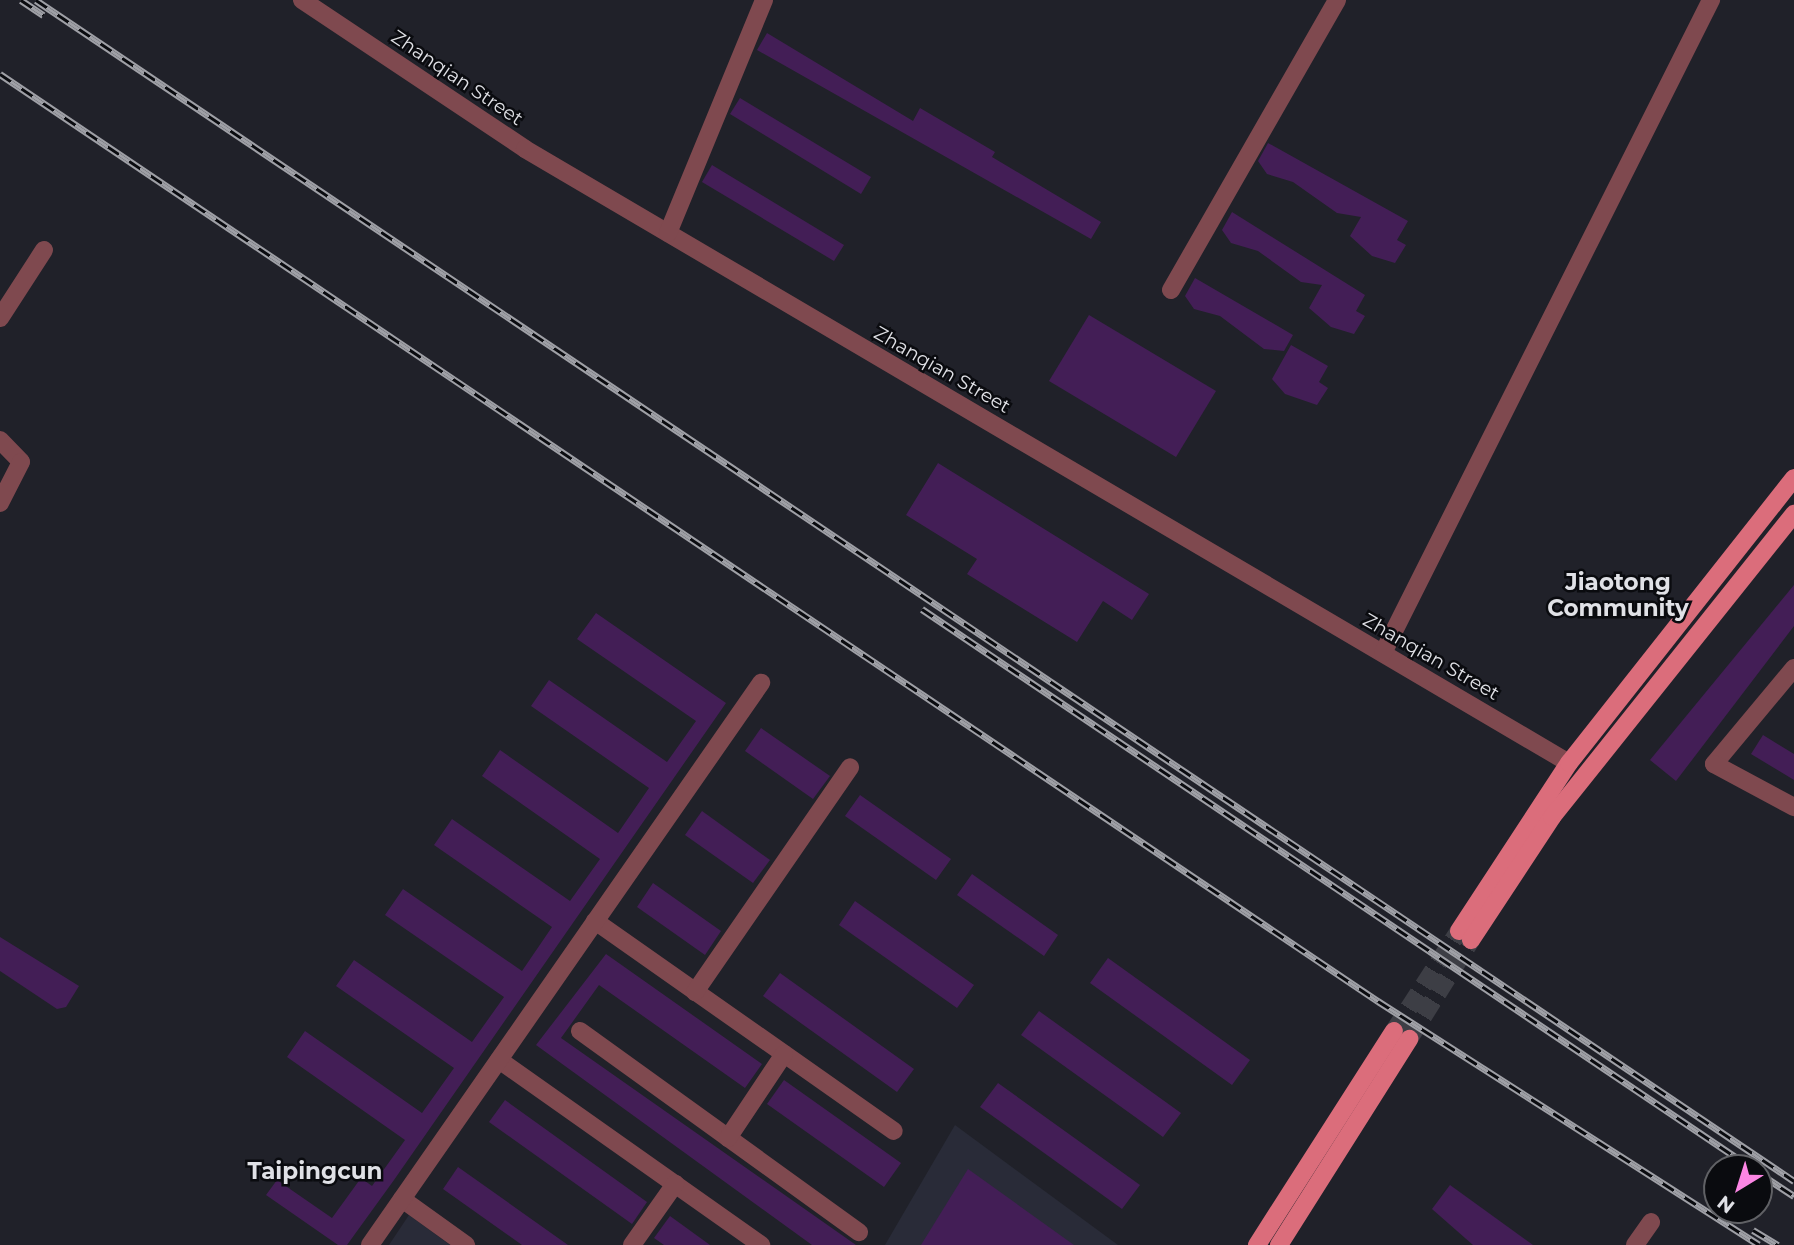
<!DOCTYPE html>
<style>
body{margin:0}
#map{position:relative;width:1794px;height:1245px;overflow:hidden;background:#202129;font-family:Montserrat,sans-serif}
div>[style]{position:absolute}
.built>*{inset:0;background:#292b38}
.building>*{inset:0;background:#431e56}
.major-tunnel>*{height:18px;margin-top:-9px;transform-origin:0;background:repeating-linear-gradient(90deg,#3d3e45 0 18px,transparent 0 27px)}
.minor>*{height:18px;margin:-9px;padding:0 9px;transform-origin:9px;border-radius:9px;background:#7f494f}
.major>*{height:18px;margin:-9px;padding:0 9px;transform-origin:9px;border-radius:9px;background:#db6d7b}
.rail>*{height:7px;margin-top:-3.5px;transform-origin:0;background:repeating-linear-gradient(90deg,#0a0b0f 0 13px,#9fa0a6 0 26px);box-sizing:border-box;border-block:2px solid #9fa0a6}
span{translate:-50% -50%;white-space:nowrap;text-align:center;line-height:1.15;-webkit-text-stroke:5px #0a0b0f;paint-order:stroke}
.street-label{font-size:19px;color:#e0e1e6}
.quarter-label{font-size:23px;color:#e0e1e6;font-weight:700}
.north{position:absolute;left:1703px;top:1154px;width:70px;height:70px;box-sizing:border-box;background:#0a0b0f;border:2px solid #606165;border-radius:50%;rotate:218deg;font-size:19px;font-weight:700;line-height:28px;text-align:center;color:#e0e1e6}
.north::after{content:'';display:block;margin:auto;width:24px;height:32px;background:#fc86e4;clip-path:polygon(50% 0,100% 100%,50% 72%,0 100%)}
</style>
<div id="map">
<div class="built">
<div style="clip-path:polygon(955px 1125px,1118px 1245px,885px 1245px)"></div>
<div style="clip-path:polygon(409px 1215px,450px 1245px,389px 1245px)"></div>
</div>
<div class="building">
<div style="clip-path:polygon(767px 33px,913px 121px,920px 108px,995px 152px,992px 157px,1101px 222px,1091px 239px,757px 50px)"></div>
<div style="clip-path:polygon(740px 98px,871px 177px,861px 194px,730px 114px)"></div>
<div style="clip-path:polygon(1268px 143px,1408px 221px,1397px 240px,1406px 245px,1395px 263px,1372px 256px,1350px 236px,1361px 217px,1337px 213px,1293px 182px,1267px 174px,1258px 161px)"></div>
<div style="clip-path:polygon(712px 165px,844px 245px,834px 261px,702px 182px)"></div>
<div style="clip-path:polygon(1232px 212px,1365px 295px,1356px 311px,1365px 316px,1354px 334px,1331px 327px,1309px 308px,1322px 285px,1301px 282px,1258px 251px,1231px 243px,1222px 230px)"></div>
<div style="clip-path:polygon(1195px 278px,1293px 335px,1284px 351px,1264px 349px,1220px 316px,1194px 309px,1185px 296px)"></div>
<div style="clip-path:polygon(1089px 315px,1216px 391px,1176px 457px,1049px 381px)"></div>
<div style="clip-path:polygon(1291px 345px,1328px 366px,1319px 382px,1328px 388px,1317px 405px,1285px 394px,1272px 379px)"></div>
<div style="clip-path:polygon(938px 463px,1149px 594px,1132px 620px,1103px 601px,1077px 642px,967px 574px,977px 559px,906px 515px)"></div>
<div style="clip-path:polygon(1794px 585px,1794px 626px,1676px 781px,1650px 760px)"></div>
<div style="clip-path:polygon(596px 613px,726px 703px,394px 1180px,347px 1245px,338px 1245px,266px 1195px,277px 1180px,332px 1218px,361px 1178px,372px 1186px,405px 1140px,287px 1057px,305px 1031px,422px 1113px,454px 1068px,336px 986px,354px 960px,472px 1042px,504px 997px,385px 915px,403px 889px,522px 971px,552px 927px,434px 845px,452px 819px,570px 901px,600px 859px,482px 776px,500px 750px,618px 833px,649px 788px,531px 706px,549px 680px,667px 762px,696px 721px,577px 639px)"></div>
<div style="clip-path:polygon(761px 728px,830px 776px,813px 799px,745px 751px)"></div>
<div style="clip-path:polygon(1763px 735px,1794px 754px,1794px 780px,1751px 754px)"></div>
<div style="clip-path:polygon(860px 795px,951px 859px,936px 880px,845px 816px)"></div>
<div style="clip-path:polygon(702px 811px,770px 860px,753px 883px,685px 835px)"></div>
<div style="clip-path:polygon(972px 874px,1058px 935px,1044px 956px,957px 895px)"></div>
<div style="clip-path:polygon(653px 883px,721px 931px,705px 955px,637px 907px)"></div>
<div style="clip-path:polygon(855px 901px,974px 985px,957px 1008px,839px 925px)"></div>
<div style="clip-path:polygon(0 937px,79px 986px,66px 1007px,57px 1009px,0 971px)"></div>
<div style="clip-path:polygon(606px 954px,762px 1064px,745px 1088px,599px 985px,561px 1038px,856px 1245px,812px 1245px,536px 1045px)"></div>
<div style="clip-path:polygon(1108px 958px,1250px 1060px,1232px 1085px,1090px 983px)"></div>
<div style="clip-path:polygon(780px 973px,914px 1069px,897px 1092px,763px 996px)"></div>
<div style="clip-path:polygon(1039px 1011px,1181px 1113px,1163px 1137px,1021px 1035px)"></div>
<div style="clip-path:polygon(784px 1080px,901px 1163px,884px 1187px,767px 1104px)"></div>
<div style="clip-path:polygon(998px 1083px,1140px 1185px,1122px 1209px,980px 1107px)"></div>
<div style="clip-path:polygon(505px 1100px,647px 1202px,632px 1224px,489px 1122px)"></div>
<div style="clip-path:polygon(458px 1167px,568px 1245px,522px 1245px,443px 1189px)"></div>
<div style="clip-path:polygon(968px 1169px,1074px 1245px,921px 1245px)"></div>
<div style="clip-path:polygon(1450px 1185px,1533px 1245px,1473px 1245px,1432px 1209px)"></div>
<div style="clip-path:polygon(670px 1216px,710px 1245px,664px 1245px,654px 1238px)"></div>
</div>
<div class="major-tunnel">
<div style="left:1394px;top:1031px;width:119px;rotate:-57deg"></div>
<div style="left:1409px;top:1039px;width:117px;rotate:-57.9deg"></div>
</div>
<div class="minor">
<div style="left:302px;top:0;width:268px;rotate:33.7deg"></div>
<div style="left:525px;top:149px;width:1211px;rotate:30.46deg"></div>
<div style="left:668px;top:233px;width:252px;rotate:-67.6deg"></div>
<div style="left:1171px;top:290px;width:334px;rotate:-60.2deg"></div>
<div style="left:0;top:318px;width:81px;rotate:-57.1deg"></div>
<div style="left:0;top:440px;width:30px;rotate:46deg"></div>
<div style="left:21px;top:462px;width:46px;rotate:117.1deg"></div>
<div style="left:1383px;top:653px;width:731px;rotate:-63.33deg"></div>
<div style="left:1794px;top:668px;width:125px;rotate:129.8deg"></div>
<div style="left:1714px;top:764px;width:91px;rotate:28.3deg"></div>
<div style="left:595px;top:921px;width:365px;rotate:35.1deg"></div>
<div style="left:695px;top:992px;width:273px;rotate:-55.4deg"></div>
<div style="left:580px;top:1031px;width:344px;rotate:35.8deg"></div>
<div style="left:499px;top:1060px;width:321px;rotate:35.2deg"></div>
<div style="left:728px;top:1138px;width:101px;rotate:-56.3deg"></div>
<div style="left:402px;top:1199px;width:79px;rotate:35.7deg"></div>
<div style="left:370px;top:1245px;width:685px;rotate:-55.17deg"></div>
<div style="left:632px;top:1245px;width:75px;rotate:-54.8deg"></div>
<div style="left:1635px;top:1245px;width:28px;rotate:-55deg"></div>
</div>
<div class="major">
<div style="left:1459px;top:931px;width:201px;rotate:-56.8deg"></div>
<div style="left:1569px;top:763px;width:363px;rotate:-51.7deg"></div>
<div style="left:1471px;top:940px;width:147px;rotate:-56.6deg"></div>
<div style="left:1552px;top:817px;width:388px;rotate:-51.4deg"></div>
<div style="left:1257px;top:1245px;width:254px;rotate:-57.4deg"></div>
<div style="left:1279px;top:1245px;width:244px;rotate:-57.7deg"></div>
</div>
<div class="rail">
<div style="left:21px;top:0;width:27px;rotate:34deg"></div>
<div style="left:36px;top:0;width:2118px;rotate:33.89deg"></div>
<div style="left:0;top:74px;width:1661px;rotate:33.93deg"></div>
<div style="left:1378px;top:1001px;width:452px;rotate:32.6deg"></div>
<div style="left:922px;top:609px;width:1001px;rotate:33.96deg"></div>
<div style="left:1759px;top:1173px;width:42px;rotate:33.3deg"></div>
<div style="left:1753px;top:1230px;width:29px;rotate:31deg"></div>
</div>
<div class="street-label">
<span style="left:457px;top:78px;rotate:34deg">Zhanqian Street</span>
<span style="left:942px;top:370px;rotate:30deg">Zhanqian Street</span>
<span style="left:1431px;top:657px;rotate:30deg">Zhanqian Street</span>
</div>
<div class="quarter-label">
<span style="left:1618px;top:595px">Jiaotong<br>Community</span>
<span style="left:315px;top:1171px">Taipingcun</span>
</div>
<div class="north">N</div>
</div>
